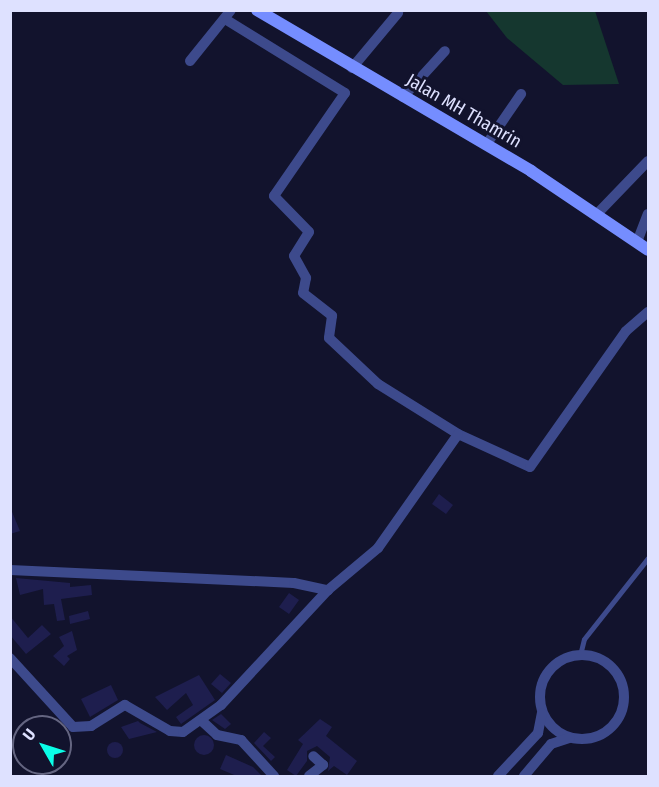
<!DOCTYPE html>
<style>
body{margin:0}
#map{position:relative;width:659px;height:787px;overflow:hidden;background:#12132d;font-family:"Fira Sans Condensed",sans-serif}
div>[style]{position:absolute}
.green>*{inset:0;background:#15372f}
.building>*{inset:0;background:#1e1e4e}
.round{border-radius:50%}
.lane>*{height:5px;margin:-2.5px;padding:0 2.5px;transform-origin:2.5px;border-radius:2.5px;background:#3d4a8c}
.street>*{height:10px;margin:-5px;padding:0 5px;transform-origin:5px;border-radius:5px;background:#3d4a8c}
.street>.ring{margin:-5px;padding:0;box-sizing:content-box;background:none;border:10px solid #3d4a8c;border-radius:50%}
.secondary>*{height:12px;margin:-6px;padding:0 6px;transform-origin:6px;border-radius:6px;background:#758dff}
span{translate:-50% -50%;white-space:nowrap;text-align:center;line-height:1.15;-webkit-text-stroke:6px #12132d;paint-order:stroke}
.street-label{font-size:18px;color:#dee1ff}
.frame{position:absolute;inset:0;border:12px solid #dee1ff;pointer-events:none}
.north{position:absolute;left:12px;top:715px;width:60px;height:60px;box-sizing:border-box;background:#12132d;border:2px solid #646581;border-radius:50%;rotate:309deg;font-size:16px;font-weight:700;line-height:24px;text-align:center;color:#dee1ff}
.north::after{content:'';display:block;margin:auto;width:21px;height:27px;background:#0afee7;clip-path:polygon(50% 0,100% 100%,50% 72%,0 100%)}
</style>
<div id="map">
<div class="green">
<div style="clip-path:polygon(486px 11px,595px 11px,619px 84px,563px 85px,507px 38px)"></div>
</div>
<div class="building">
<div style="clip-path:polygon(439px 494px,453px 505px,446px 514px,432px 504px)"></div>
<div style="clip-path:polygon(10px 507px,20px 531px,10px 534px)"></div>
<div style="clip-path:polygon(16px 578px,70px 583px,70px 587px,91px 585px,92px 595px,61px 599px,65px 620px,57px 621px,54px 604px,44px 605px,43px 589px,20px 595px)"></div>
<div style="clip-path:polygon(289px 593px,299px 600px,289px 614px,279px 607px)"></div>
<div style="clip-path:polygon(88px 611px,90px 619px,70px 624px,69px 616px)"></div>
<div style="clip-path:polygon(10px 616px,28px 638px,42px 625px,51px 634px,26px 654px,10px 635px)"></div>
<div style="clip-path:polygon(72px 631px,77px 650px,67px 656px,70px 659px,64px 666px,53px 656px,64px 646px,59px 637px)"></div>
<div style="clip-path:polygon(220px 674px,231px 683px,222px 693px,211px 684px)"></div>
<div style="clip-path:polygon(199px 675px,215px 700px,181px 724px,176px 717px,193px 705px,186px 693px,167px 710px,155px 697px)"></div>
<div style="clip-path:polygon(111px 685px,118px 700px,90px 717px,81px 699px)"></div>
<div style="clip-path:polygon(221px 714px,231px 724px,225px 729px,212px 720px)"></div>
<div style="clip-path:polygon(320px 719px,332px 727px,326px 736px,357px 761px,347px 775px,334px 766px,328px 771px,330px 757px,317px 746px,307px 751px,307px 761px,296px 776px,287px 770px,303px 744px,298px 740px)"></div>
<div style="clip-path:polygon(138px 721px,140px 723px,157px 732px,129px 739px,121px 727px)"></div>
<div style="clip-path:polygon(264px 732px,271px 738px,263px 746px,275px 757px,271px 761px,254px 743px)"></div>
<div class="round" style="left:194px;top:735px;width:20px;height:20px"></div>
<div class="round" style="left:107px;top:742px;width:16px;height:16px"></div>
<div style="clip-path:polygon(226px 755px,253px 767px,263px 777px,239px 777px,220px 769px)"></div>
</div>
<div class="lane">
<div style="left:580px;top:655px;width:16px;rotate:-76deg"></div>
<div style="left:584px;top:639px;width:103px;rotate:-51.7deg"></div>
</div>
<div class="street">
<div style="left:225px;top:19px;width:141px;rotate:31.7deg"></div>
<div style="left:345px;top:93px;width:125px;rotate:124.6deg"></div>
<div style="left:274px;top:196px;width:50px;rotate:45.8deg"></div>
<div style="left:309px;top:232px;width:28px;rotate:122deg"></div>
<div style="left:294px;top:256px;width:25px;rotate:61deg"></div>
<div style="left:306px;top:278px;width:15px;rotate:101deg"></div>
<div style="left:303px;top:293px;width:37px;rotate:38deg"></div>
<div style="left:332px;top:316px;width:22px;rotate:98deg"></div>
<div style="left:329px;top:338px;width:67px;rotate:43.2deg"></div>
<div style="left:378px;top:384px;width:94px;rotate:32deg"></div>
<div style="left:458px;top:434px;width:79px;rotate:24.6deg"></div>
<div style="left:530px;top:467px;width:166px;rotate:-54.8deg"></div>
<div style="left:626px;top:331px;width:29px;rotate:-41deg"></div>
<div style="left:190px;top:61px;width:65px;rotate:-51.2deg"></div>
<div style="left:352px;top:68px;width:72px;rotate:-50.1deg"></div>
<div style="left:403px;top:97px;width:62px;rotate:-47.6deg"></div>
<div style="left:486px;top:145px;width:62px;rotate:-55.5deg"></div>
<div style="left:596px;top:215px;width:75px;rotate:-46.1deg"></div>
<div style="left:637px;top:242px;width:30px;rotate:-69deg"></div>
<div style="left:10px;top:570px;width:284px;rotate:2.6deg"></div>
<div style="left:294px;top:583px;width:35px;rotate:12deg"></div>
<div style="left:328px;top:590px;width:65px;rotate:-40deg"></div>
<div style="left:378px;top:548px;width:139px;rotate:-54.9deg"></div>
<div class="ring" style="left:540px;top:655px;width:74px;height:74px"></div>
<div style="left:10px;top:658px;width:93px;rotate:47.6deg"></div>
<div style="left:73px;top:727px;width:18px;rotate:-3deg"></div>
<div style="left:91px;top:726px;width:40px;rotate:-32deg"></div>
<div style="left:125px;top:705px;width:52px;rotate:30deg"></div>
<div style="left:170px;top:731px;width:13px;rotate:4deg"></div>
<div style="left:183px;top:732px;width:47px;rotate:-35.4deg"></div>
<div style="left:221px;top:705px;width:157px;rotate:-47.1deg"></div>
<div style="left:203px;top:722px;width:19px;rotate:43deg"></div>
<div style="left:217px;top:735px;width:25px;rotate:12deg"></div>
<div style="left:241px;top:740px;width:49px;rotate:47.5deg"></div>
<div style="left:309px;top:776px;width:18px;rotate:-38deg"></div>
<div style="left:323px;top:765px;width:13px;rotate:-138deg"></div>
<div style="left:498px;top:776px;width:59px;rotate:-47.1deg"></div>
<div style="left:538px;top:733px;width:20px;rotate:-79deg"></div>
<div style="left:524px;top:776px;width:42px;rotate:-49.8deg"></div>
<div style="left:551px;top:744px;width:20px;rotate:-18deg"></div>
</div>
<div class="secondary">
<div style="left:257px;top:10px;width:318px;rotate:30.4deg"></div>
<div style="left:531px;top:171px;width:141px;rotate:34deg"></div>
</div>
<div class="street-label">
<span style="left:464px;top:111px;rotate:30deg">Jalan MH Thamrin</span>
</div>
<div class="frame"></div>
<div class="north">U</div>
</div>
